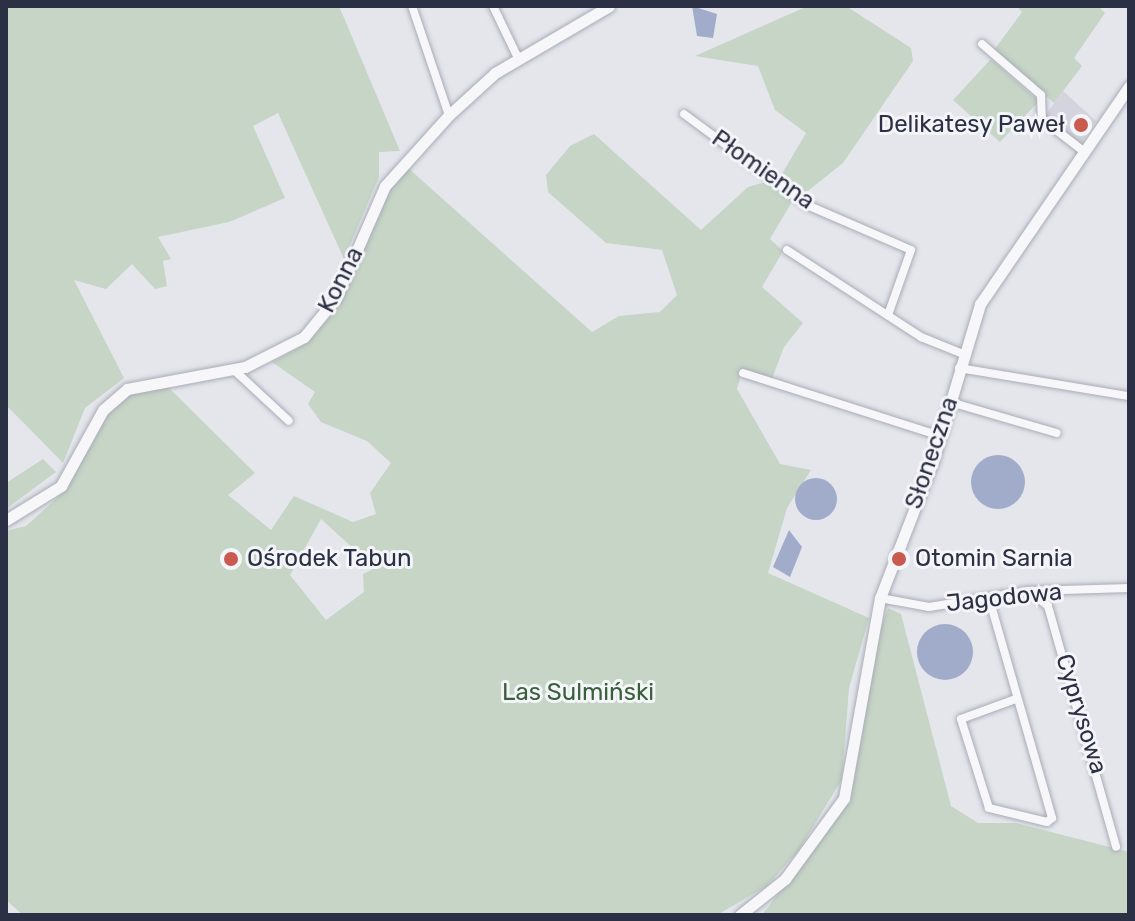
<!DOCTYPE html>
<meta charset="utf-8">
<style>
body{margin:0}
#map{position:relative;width:1135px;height:921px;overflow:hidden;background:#e4e6ec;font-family:Rubik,sans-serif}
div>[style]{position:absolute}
.built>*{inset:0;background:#d3d4dd}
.green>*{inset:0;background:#c6d5c6}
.water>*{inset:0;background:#a1acca}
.round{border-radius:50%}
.roads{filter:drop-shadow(0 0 2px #a9acb6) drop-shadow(0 0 2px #a9acb6)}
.minor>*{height:8px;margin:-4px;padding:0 4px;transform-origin:4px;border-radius:4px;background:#f7f7fa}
.tertiary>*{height:11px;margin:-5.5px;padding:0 5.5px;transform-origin:5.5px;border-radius:5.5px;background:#f7f7fa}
.dots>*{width:22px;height:22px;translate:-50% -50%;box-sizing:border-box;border:4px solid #f4f5f9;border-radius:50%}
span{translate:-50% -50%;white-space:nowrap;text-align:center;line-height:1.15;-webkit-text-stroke:6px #f4f5f9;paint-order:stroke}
.poi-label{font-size:24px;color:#2c3044}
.right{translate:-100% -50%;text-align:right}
.left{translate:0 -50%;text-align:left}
.street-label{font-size:24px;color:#2c3044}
.park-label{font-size:24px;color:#3a5f3b}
.frame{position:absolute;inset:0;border:8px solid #2c3044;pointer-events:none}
</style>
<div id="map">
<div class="built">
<div style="clip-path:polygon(1063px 91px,1096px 121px,1080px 144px,1045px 116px)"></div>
</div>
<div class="green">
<div style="clip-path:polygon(6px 6px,339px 6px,400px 151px,379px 152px,379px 177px,344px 259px,278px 113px,253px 126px,285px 198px,229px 222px,158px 237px,171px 259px,163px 261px,167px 286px,155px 289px,132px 264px,106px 289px,74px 280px,124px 378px,85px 408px,63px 463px,6px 405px)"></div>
<div style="clip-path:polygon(808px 6px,846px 6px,911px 48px,913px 61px,843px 163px,804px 194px,779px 179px,806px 133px,775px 110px,758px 66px,695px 56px)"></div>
<div style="clip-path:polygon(1016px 6px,1098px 6px,1105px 13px,1074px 58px,1082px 66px,1054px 103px,994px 50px,1022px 12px)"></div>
<div style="clip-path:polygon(991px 59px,1039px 101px,1000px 142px,953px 100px)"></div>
<div style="clip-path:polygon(evenodd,594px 134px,701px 230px,748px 187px,769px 181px,793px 200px,770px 239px,783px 251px,762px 287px,803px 323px,784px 347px,771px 381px,742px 371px,737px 389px,780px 464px,811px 470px,787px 508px,768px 573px,869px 618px,849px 688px,842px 779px,799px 850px,767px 886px,717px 915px,23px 915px,6px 900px,6px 531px,26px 526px,67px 489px,104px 417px,131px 392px,163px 382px,255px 473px,228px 495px,271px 530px,294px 496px,353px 522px,376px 514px,370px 493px,391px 463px,367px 441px,321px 422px,308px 404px,315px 392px,272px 362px,300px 347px,336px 311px,383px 196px,408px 168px,592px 332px,619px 316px,660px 312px,677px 295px,662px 250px,606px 243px,548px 192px,546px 175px,570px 146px,594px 134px,321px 519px,375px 568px,363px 574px,364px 592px,326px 620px,290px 575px,321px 519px)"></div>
<div style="clip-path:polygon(43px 459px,56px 472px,6px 509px,6px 483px)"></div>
<div style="clip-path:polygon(888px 608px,901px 614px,951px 806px,978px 823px,1016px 823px,1129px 852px,1129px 915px,762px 915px,851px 797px,872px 651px)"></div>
</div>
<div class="water">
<div style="clip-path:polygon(692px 6px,717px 14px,713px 38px,697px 36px)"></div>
<div class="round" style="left:971px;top:455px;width:54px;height:54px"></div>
<div class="round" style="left:795px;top:478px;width:42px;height:42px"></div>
<div style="clip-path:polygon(789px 530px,802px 547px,790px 577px,773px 567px)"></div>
<div class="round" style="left:917px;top:624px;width:56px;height:56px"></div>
</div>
<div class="roads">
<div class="minor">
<div style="left:412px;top:6px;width:115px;rotate:71.3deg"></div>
<div style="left:493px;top:6px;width:58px;rotate:64.3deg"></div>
<div style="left:982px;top:44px;width:78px;rotate:40.8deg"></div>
<div style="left:1041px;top:95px;width:24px;rotate:88deg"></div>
<div style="left:1042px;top:119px;width:51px;rotate:37.8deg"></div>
<div style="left:684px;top:114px;width:153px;rotate:36.5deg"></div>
<div style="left:807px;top:205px;width:113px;rotate:23.4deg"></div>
<div style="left:911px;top:250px;width:69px;rotate:109.5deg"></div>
<div style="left:787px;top:250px;width:160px;rotate:33deg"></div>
<div style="left:921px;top:337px;width:45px;rotate:22deg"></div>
<div style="left:959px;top:368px;width:172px;rotate:9.4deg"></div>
<div style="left:233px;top:369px;width:76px;rotate:42.9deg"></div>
<div style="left:743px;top:373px;width:208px;rotate:17.7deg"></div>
<div style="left:950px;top:402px;width:111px;rotate:16.2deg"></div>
<div style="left:1029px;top:591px;width:24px;rotate:38deg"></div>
<div style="left:1048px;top:606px;width:250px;rotate:74.2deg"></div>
<div style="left:880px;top:598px;width:50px;rotate:10.4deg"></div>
<div style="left:929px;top:607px;width:101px;rotate:-9.1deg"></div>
<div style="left:1029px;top:591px;width:100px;rotate:-1.7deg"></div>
<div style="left:989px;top:598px;width:229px;rotate:74deg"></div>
<div style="left:1052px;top:818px;width:6px;rotate:141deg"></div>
<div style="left:1047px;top:822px;width:60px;rotate:-166.4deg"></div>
<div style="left:989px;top:808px;width:93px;rotate:-107.5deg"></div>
<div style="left:961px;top:719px;width:59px;rotate:-20deg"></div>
</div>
<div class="tertiary">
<div style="left:6px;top:520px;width:65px;rotate:-31.7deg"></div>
<div style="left:61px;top:486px;width:87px;rotate:-61.1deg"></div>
<div style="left:103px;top:410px;width:32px;rotate:-41deg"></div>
<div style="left:127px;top:389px;width:120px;rotate:-10.6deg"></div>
<div style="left:245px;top:367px;width:66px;rotate:-27deg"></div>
<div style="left:304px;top:337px;width:50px;rotate:-50.6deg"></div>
<div style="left:336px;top:298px;width:122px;rotate:-66.4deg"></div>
<div style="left:385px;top:186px;width:96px;rotate:-48deg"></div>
<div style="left:449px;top:115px;width:62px;rotate:-42.4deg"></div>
<div style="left:495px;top:73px;width:132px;rotate:-30.4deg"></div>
<div style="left:740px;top:915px;width:58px;rotate:-38.7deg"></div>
<div style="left:785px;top:879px;width:100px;rotate:-53.9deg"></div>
<div style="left:844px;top:798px;width:203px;rotate:-79.8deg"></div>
<div style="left:880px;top:598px;width:147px;rotate:-68.9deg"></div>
<div style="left:933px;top:461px;width:164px;rotate:-73.3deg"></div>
<div style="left:980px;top:304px;width:264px;rotate:-55.6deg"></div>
</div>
</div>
<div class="dots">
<div style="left:1081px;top:125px;background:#ca5950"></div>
<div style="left:231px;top:559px;background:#ca5950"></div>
<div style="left:899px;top:559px;background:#ca5950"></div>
</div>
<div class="poi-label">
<span class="right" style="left:1065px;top:125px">Delikatesy Paweł</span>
<span class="left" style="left:247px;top:559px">Ośrodek Tabun</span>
<span class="left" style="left:915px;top:559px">Otomin Sarnia</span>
</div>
<div class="street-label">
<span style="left:763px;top:170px;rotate:35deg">Płomienna</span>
<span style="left:341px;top:280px;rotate:-63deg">Konna</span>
<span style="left:932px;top:453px;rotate:-71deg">Słoneczna</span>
<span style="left:1004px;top:598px;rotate:-6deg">Jagodowa</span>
<span style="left:1081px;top:714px;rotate:73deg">Cyprysowa</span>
</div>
<div class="park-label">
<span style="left:578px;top:693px">Las Sulmiński</span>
</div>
<div class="frame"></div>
</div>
